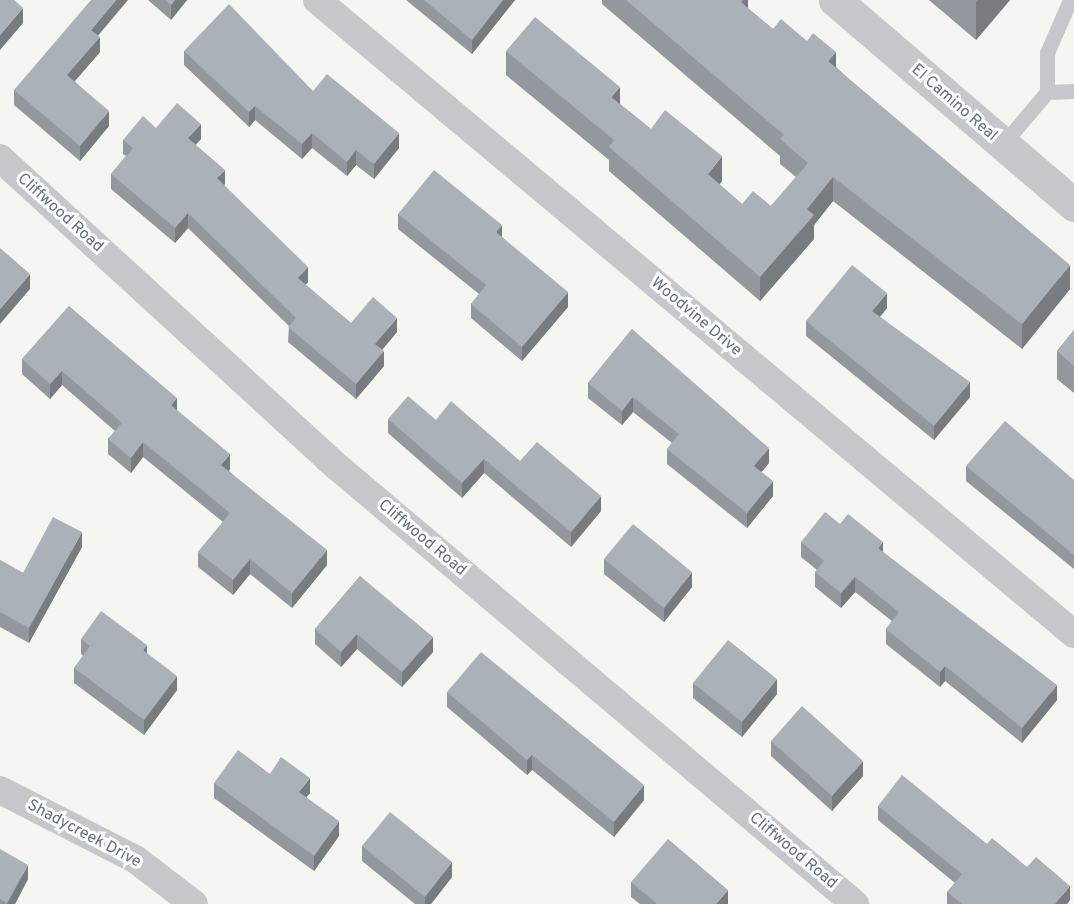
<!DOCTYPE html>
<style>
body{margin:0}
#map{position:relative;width:1074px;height:904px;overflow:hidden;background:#f5f5f1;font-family:Overpass,sans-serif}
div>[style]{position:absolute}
.service>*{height:15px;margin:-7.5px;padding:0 7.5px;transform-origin:7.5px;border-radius:7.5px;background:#c5c7cb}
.minor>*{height:28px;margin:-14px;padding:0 14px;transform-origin:14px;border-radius:14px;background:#c5c7cb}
.tertiary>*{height:33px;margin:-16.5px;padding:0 16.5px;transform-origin:16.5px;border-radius:16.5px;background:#c5c7cb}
.wall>*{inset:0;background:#93989e}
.shaded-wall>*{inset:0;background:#787c81}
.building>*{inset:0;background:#abb1b8}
span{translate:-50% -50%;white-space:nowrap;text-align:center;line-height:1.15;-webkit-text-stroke:6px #fff;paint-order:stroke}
.street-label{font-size:16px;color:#647083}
</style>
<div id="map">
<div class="service">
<div style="left:1070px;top:0;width:58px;rotate:113.5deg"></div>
<div style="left:1047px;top:53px;width:39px;rotate:90deg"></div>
<div style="left:1047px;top:92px;width:27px;rotate:-2deg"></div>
<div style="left:1003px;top:144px;width:68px;rotate:-49.8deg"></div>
</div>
<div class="minor">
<div style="left:317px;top:0;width:987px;rotate:39.95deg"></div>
<div style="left:0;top:158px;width:445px;rotate:42.5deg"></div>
<div style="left:328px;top:459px;width:690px;rotate:40.18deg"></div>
<div style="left:0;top:790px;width:152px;rotate:27.1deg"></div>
<div style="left:135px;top:859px;width:74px;rotate:37.3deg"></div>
</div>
<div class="tertiary">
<div style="left:835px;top:0;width:315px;rotate:40.6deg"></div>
</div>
<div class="wall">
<div style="clip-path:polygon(148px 0,187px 0,171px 20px)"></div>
<div style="clip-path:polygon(406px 0,515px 0,472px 54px)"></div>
<div style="clip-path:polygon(602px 0,748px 0,748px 9px,773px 29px,836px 67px,1070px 289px,1022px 349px,833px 201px,814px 225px,814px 239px,760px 301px,609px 171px,609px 160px,506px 75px,506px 51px,620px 104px,651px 129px,722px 181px,719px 184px,742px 204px,771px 206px,796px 177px,780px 164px,780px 156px,602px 4px)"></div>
<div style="clip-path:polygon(929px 0,1010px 0,976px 40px)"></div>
<div style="clip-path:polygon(98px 36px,100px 52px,75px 81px,109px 126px,80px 161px,14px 105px,14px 90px)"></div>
<div style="clip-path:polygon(184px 51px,313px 91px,399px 148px,374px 179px,356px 165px,347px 176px,312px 148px,302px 159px,255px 120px,249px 127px,184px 65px)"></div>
<div style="clip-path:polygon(156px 128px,201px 139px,195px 145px,225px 184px,224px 185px,308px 282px,305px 285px,351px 323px,397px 332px,382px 350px,384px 366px,356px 399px,288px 342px,289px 326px,188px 228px,175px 243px,111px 189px,111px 174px,126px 156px,123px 154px,123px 140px)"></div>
<div style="clip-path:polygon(398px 214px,502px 237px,568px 307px,522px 361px,471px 318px,471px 304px,479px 294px,398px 229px)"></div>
<div style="clip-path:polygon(69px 306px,177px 410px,230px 469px,229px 471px,327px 565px,292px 608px,250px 574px,233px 595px,198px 567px,198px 552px,223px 522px,143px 457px,131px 473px,108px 454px,108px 439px,115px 431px,62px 385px,50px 399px,22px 374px,22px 359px)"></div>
<div style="clip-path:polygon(887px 308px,880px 317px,970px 397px,934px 440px,806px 336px,806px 321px)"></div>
<div style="clip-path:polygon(632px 329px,769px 463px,761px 472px,773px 496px,747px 528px,667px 464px,667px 449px,672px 443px,633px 412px,622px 425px,588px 398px,588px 383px)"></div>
<div style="clip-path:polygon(1074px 330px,1074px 393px,1057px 379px,1057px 351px)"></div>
<div style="clip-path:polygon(388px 419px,436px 420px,520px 461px,601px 511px,571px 547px,484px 473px,462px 498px,388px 433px)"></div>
<div style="clip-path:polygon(966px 466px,1074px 480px,1074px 569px,966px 481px)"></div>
<div style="clip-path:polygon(840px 524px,883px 552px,1057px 700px,1022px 743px,945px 681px,940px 687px,886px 644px,886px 629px,892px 621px,855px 592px,841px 608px,815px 587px,815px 572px,817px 570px,801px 557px,801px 542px)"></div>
<div style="clip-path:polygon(82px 547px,29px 643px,0 627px,0 560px,23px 573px)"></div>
<div style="clip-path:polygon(604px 559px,692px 587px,664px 622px,604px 574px)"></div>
<div style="clip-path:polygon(360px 576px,433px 652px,402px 687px,357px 649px,341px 667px,315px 644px,315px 629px)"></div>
<div style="clip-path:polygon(81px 639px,147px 653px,177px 690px,144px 735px,74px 683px,74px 668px,83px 656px,81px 654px)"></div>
<div style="clip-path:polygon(693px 683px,777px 694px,742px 737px,693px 698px)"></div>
<div style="clip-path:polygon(447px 692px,644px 800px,614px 837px,532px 770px,527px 775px,447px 707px)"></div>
<div style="clip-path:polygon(771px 741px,863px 776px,832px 811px,771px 756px)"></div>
<div style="clip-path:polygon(270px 774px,310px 793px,306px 797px,339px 836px,314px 871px,214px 798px,214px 783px)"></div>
<div style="clip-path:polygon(878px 806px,987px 844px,1027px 867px,1070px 900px,1067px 904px,947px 904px,947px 892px,955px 883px,878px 820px)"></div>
<div style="clip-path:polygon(362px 846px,452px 877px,431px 904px,415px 904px,362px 861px)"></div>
<div style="clip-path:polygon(0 849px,28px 879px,15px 904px,0 904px)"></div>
<div style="clip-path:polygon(631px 882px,728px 904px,640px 904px,631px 897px)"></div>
</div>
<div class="shaded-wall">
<div style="clip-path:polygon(116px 0,128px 0,91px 44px,91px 30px)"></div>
<div style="clip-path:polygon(175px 0,187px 0,171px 20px,171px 5px)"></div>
<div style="clip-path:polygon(503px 0,515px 0,472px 54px,472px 40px)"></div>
<div style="clip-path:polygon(743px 0,748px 0,748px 18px,741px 2px)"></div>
<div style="clip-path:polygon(978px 0,1010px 0,976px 40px,976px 2px)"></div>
<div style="clip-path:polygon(23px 8px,23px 23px,0 50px,0 35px)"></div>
<div style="clip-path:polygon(100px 37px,100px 52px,67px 90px,67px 75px)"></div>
<div style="clip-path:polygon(836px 52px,836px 76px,828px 61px)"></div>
<div style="clip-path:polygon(620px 87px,620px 111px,611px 97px)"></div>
<div style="clip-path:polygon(255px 106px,255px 120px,249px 127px,249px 112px)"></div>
<div style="clip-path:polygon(109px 111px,109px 126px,80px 161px,80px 146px)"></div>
<div style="clip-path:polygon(201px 124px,201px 139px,188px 153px,188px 138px)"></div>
<div style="clip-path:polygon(312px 133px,312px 148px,302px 159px,302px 144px)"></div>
<div style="clip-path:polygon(399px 133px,399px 148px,374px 179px,374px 164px)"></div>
<div style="clip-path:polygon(356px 150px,356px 165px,347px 176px,347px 162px)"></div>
<div style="clip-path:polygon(722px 156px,722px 181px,708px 199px,708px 174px)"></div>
<div style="clip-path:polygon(225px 170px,225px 184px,217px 193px,217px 178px)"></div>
<div style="clip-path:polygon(833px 177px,833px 201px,814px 225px,814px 239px,760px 301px,760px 277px,807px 209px)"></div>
<div style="clip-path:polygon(188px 213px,188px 228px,175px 243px,175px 228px)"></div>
<div style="clip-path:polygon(502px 225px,502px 240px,496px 232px)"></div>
<div style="clip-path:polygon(1070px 265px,1070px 289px,1022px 349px,1022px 324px)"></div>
<div style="clip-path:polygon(308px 267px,308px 282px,298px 293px,298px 278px)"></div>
<div style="clip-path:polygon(30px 274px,30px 289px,0 324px,0 309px)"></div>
<div style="clip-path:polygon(568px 292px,568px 307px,522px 361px,522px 347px)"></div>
<div style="clip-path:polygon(887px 293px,887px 308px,872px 326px,872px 311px)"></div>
<div style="clip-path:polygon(397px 318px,397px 332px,375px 358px,375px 344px)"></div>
<div style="clip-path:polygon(384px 351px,384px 366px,356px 399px,356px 384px)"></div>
<div style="clip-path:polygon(62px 371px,62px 385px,50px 399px,50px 384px)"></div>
<div style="clip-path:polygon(970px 382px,970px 397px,934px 440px,934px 426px)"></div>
<div style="clip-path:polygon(633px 397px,633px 412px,622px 425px,622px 411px)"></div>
<div style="clip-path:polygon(177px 398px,177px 413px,171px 405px)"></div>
<div style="clip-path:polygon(143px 442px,143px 457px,131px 473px,131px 458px)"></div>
<div style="clip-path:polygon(769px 448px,769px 463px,754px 481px,754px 466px)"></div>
<div style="clip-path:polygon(230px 454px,230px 469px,221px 480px,221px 465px)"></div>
<div style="clip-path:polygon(484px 459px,484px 473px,462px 498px,462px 483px)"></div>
<div style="clip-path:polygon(773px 481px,773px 496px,747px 528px,747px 513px)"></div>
<div style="clip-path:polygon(601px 496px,601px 511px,571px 547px,571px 532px)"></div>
<div style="clip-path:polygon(82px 532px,82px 547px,29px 643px,29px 628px)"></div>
<div style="clip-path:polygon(883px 542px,883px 557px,878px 548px)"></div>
<div style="clip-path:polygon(327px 550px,327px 565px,292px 608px,292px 593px)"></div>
<div style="clip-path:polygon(250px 559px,250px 574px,233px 595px,233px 580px)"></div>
<div style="clip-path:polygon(692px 572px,692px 587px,664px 622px,664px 608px)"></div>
<div style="clip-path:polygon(855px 577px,855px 592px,841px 608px,841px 593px)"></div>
<div style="clip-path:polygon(357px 634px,357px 649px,341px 667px,341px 652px)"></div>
<div style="clip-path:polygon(433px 637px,433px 652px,402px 687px,402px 672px)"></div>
<div style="clip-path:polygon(147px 645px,147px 660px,143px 650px)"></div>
<div style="clip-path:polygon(945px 666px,945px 681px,940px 687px,940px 672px)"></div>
<div style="clip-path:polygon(177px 676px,177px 690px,144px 735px,144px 720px)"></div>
<div style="clip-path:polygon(777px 679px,777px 694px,742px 737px,742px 722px)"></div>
<div style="clip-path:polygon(1057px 685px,1057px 700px,1022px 743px,1022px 728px)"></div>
<div style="clip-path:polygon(532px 755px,532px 770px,527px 775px,527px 760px)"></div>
<div style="clip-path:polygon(863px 761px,863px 776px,832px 811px,832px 796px)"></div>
<div style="clip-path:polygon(310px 778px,310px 793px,299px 807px,299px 792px)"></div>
<div style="clip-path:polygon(644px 785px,644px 800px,614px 837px,614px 822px)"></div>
<div style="clip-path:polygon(339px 821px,339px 836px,314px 871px,314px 856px)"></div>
<div style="clip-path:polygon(452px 862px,452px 877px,431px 904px,425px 904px,425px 897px)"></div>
<div style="clip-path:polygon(28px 865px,28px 879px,15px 904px,7px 904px)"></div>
<div style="clip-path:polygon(1070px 886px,1070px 900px,1067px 904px,1055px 904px)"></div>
<div style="clip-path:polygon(728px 890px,728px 904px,716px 904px)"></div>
</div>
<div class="building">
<div style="clip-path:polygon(0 0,14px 0,23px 8px,0 35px)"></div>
<div style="clip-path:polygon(91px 0,116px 0,91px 30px,100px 37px,67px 75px,109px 111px,80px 146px,14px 90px)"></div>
<div style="clip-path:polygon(165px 0,175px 0,171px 5px)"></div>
<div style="clip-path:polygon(424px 0,503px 0,472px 40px)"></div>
<div style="clip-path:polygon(626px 0,743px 0,741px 2px,773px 29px,781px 19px,807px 41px,813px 33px,836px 52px,828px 61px,1070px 265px,1022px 324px,833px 177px,807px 209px,814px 215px,760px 277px,609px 147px,614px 140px,506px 51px,535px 17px,620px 87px,611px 97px,651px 129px,665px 110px,722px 156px,708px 174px,742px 204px,753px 191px,771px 206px,808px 163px,780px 139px,784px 135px)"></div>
<div style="clip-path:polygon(229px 4px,313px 91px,327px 74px,399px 133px,374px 164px,356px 150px,347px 162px,312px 133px,302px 144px,255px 106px,249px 112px,184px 51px)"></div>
<div style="clip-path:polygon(177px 103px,201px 124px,188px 138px,225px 170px,217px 178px,308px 267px,298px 278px,351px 323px,373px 297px,397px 318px,375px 344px,384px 351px,356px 384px,288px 327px,296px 318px,188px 213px,175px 228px,111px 174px,133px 148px,123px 140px,143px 116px,156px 128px)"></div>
<div style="clip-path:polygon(434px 170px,502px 225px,496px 232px,568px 292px,522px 347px,471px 304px,486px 285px,398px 214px)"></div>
<div style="clip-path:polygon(0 248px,30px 274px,0 309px)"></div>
<div style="clip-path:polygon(852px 265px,887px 293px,872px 311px,970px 382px,934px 426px,806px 321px)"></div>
<div style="clip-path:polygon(69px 306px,177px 398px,171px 405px,230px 454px,221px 465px,327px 550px,292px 593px,250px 559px,233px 580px,198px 552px,230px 513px,143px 442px,131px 458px,108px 439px,122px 423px,62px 371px,50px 384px,22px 359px)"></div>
<div style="clip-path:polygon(632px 329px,769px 448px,754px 466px,773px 481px,747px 513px,667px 449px,679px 434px,633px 397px,622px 411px,588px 383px)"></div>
<div style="clip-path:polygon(1074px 330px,1074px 366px,1057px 351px)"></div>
<div style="clip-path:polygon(408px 396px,436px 420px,451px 401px,520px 461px,537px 442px,601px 496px,571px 532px,484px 459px,462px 483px,388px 419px)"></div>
<div style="clip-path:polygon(1005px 421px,1074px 480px,1074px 555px,966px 466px)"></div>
<div style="clip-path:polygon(825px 512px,840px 524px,848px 514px,883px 542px,878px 548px,1057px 685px,1022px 728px,945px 666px,940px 672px,886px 629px,899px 612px,855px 577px,841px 593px,815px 572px,824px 561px,801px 542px)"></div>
<div style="clip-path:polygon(53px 517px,82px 532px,29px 628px,0 612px,0 560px,23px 573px)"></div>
<div style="clip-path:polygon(633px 524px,692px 572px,664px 608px,604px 559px)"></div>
<div style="clip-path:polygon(360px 576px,433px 637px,402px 672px,357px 634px,341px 652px,315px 629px)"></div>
<div style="clip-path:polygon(101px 611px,147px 645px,143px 650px,177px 676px,144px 720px,74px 668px,90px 646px,81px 639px)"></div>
<div style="clip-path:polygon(728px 640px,777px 679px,742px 722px,693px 683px)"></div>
<div style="clip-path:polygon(481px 652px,644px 785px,614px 822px,532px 755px,527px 760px,447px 692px)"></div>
<div style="clip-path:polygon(802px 706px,863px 761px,832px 796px,771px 741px)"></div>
<div style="clip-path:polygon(238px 750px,270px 774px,281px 757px,310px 778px,299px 792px,339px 821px,314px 856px,214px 783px)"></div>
<div style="clip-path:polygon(902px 775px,987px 844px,992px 838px,1027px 867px,1036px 857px,1070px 886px,1055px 904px,962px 904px,947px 892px,962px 874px,878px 806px)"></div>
<div style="clip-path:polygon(390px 812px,452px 862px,425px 897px,362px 846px)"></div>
<div style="clip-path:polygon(668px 839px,728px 890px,716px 904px,657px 904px,631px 882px)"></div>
<div style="clip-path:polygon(0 849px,28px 865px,7px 903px,0 899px)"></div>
</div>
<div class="street-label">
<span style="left:954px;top:103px;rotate:41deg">El Camino Real</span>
<span style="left:60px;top:213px;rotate:42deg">Cliffwood Road</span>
<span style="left:696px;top:317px;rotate:40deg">Woodvine Drive</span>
<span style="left:422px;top:538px;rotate:40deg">Cliffwood Road</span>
<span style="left:84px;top:834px;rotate:28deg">Shadycreek Drive</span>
<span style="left:793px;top:851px;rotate:40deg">Cliffwood Road</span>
</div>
</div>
